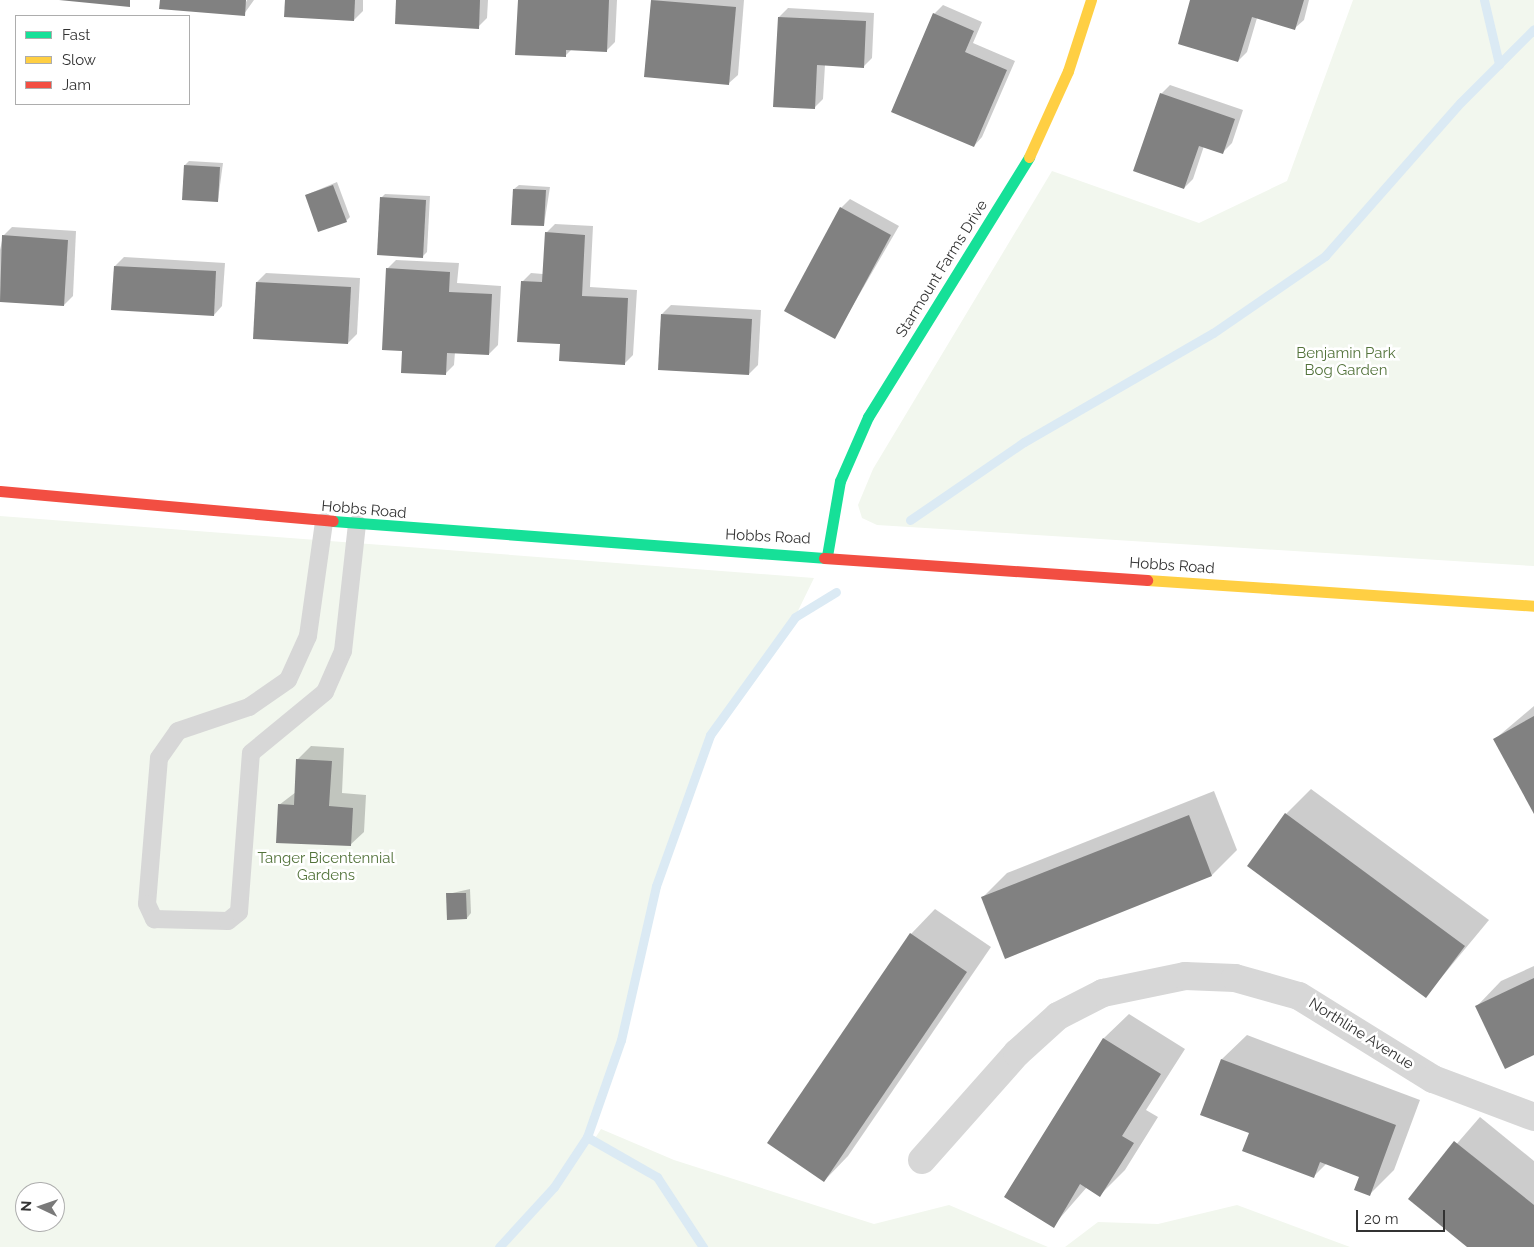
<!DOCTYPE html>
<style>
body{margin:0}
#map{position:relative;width:1534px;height:1247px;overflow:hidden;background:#fff;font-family:Raleway,sans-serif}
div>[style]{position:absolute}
.green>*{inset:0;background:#f2f7ee}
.shadow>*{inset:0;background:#0003}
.stream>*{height:9px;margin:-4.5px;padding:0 4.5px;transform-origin:4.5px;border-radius:4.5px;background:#dbeaf4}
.building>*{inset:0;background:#818181}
.lane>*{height:18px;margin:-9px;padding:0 9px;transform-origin:9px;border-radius:9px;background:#d7d7d7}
.street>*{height:28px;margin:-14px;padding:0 14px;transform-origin:14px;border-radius:14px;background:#d7d7d7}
.fast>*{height:11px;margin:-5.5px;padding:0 5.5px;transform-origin:5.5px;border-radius:5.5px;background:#16e098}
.slow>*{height:11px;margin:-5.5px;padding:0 5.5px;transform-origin:5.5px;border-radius:5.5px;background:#ffcf43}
.jam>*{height:11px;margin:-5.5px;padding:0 5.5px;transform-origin:5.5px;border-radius:5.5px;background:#f24e42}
span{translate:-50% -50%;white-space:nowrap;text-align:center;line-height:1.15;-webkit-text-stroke:5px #fff;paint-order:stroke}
.street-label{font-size:15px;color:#333}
.park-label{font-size:15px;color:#53733b}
.legend{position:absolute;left:15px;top:15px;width:175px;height:90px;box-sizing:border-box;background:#fff;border:1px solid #adadad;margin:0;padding:6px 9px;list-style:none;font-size:15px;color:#333}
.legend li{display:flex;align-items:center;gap:10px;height:25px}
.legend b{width:25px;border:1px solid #adadad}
.north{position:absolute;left:15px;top:1182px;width:50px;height:50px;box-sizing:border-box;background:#fff;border:1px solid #adadad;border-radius:50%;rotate:273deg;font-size:14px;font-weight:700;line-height:20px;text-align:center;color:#333}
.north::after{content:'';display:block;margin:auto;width:18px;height:22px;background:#7a7a7a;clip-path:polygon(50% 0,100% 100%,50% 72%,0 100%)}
.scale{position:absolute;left:1356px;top:1210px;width:89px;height:22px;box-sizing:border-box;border:2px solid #333;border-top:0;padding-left:6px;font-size:15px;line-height:18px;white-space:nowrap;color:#333;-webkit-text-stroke:4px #fff;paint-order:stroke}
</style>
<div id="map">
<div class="green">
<div style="clip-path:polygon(1353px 0,1534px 0,1534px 566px,877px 525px,862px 518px,858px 505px,873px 469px,1052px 171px,1199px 223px,1287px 181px)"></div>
<div style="clip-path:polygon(evenodd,0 516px,814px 578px,795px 617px,710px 736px,656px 886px,621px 1040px,587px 1137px,592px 1143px,601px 1129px,674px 1160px,874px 1224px,949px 1205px,1048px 1247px,0 1247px,0 516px,25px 1192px,55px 1192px,55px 1222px,25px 1222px,25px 1192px)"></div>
<div style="clip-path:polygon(1237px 1205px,1350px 1247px,1065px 1247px,1098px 1222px,1158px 1224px)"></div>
</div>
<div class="shadow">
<div style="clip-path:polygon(161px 0,245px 0,244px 6px,247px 0,254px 0,244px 14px)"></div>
<div style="clip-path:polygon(286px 0,363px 0,363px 11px,354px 20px)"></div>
<div style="clip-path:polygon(398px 0,488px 0,487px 18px,478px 27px)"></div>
<div style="clip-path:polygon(519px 0,617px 0,615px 42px,606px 51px,572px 49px,565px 56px)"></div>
<div style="clip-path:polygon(652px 0,744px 0,738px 75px,729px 83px,646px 76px)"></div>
<div style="clip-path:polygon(1192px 0,1309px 0,1304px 20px,1295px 28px,1257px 18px,1247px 52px,1238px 61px)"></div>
<div style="clip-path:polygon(943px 5px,982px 22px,973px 43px,1015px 61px,982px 137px,974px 146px,934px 14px)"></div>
<div style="clip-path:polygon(788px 8px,874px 13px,872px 58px,863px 67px,825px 65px,823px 99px,814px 108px,779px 17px)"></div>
<div style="clip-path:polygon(1170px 85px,1243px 110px,1232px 143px,1223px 152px,1204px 146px,1193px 179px,1184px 188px,1161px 94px)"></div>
<div style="clip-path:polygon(189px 161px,223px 163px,218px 200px,185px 165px)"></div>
<div style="clip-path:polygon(337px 182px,350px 217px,346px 221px,306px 195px)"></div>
<div style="clip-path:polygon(519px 185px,550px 187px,544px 225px,514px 189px)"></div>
<div style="clip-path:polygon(385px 194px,430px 196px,427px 252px,423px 256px,381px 198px)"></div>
<div style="clip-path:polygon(850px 199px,899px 226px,834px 338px,841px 208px)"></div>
<div style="clip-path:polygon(555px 224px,593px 226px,590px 287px,637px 290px,633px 355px,624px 364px,561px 343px,522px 282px,531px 273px,543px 274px,546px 233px)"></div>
<div style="clip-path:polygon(12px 227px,76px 231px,73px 296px,64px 305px,0 301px,0 250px,3px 236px)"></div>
<div style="clip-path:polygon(124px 257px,225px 263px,222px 306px,214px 315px,115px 266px)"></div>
<div style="clip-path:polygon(396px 260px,459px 263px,457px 283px,501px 286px,498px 345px,489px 354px,455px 352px,454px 365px,445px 374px,403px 350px,388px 268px)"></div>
<div style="clip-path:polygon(266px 273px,360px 278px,357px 334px,348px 343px,257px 282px)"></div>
<div style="clip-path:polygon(671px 305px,761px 310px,758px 365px,749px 374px,662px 314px)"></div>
<div style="clip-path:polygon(1534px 706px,1534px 812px,1495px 739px)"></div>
<div style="clip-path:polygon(311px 746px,344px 748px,342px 793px,366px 795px,364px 832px,350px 845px,279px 805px,296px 792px,298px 759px)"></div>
<div style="clip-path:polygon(1311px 789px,1489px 920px,1426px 996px,1286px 814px)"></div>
<div style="clip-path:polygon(1214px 791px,1237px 850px,1212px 875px,1006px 957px,983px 897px,1007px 873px)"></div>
<div style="clip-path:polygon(470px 889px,471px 913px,467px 918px,448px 894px)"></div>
<div style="clip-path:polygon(935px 909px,991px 947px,848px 1156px,824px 1181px,911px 934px)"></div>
<div style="clip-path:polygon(1534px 966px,1534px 1053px,1477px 1006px,1501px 981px)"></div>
<div style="clip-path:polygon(1129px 1014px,1185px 1049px,1146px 1110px,1158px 1117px,1125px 1170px,1100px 1195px,1087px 1187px,1053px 1226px,1006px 1197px,1104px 1038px)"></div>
<div style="clip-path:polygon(1247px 1035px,1420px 1100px,1394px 1170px,1370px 1194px,1360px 1176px,1327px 1163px,1314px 1176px,1251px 1133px,1202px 1114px,1222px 1059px)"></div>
<div style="clip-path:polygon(1480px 1117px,1534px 1161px,1534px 1247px,1469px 1247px,1409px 1199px)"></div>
</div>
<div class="stream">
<div style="left:1484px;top:0;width:66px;rotate:76.8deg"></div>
<div style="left:910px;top:520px;width:138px;rotate:-34.4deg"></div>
<div style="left:1024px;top:442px;width:218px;rotate:-30deg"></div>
<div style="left:1213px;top:333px;width:136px;rotate:-34.5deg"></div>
<div style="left:1325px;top:256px;width:205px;rotate:-48.6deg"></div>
<div style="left:1461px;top:102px;width:103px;rotate:-45deg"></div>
<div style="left:587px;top:1137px;width:81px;rotate:29.7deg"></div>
<div style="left:657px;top:1177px;width:84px;rotate:56.7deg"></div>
<div style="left:499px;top:1247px;width:81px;rotate:-47.5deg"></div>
<div style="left:554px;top:1187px;width:60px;rotate:-56.6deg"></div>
<div style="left:587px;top:1137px;width:103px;rotate:-70.7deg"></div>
<div style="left:621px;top:1040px;width:158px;rotate:-77.2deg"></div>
<div style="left:656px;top:886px;width:160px;rotate:-70.3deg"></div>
<div style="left:710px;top:735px;width:145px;rotate:-54.2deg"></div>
<div style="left:795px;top:617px;width:48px;rotate:-31.4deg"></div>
</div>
<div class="building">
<div style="clip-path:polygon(59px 0,130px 0,130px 7px)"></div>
<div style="clip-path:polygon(160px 0,246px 0,245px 16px,159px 9px)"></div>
<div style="clip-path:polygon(285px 0,355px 0,354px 21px,284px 17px)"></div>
<div style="clip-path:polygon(396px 0,480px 0,479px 29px,395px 24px)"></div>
<div style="clip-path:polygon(518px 0,609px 0,607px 52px,566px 50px,566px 57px,515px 55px)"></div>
<div style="clip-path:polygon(651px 0,736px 7px,729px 85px,644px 77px)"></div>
<div style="clip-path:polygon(1190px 0,1304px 0,1295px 30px,1252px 17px,1238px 62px,1178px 44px)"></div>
<div style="clip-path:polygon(933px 13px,974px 31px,965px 52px,1007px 70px,974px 147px,891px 112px)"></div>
<div style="clip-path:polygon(778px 17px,866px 21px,864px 68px,817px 65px,815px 109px,773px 107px)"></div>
<div style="clip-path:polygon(1160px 93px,1235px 119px,1223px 154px,1199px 146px,1184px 189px,1133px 171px)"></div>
<div style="clip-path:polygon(184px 165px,220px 167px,218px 202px,182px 200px)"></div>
<div style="clip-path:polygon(333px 185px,347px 222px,318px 232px,305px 195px)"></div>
<div style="clip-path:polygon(513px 189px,546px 190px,544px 226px,511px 225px)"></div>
<div style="clip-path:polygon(380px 197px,426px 200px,423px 258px,377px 255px)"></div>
<div style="clip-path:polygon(840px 207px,891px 235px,835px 339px,784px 311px)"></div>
<div style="clip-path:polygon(545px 232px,585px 235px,582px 296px,628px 298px,625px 365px,559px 361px,560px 344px,517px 342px,521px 281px,542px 282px)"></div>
<div style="clip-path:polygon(2px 235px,68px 240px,64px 306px,0 302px)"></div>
<div style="clip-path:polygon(114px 266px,216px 271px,214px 316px,111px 310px)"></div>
<div style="clip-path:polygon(386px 268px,450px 272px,449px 292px,492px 294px,489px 355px,447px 353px,446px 375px,401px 373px,402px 351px,382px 350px)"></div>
<div style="clip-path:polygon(256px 282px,351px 287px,348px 344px,253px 339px)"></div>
<div style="clip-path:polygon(661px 314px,752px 319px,749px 375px,658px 370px)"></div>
<div style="clip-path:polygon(1534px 716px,1534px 814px,1493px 739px)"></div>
<div style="clip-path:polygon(296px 759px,332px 761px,329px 806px,353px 808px,351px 846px,276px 843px,278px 804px,294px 805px)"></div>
<div style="clip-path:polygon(1285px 813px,1465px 946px,1426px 998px,1247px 866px)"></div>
<div style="clip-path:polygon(1189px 815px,1212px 876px,1005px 959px,981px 897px)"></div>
<div style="clip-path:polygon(446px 893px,466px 893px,467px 919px,447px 920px)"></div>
<div style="clip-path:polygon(910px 933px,967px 972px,824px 1182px,767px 1143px)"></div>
<div style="clip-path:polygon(1534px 978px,1534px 1055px,1505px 1069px,1475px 1006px)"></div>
<div style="clip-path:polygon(1103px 1038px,1161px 1074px,1122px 1136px,1134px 1143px,1100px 1197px,1080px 1184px,1054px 1228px,1004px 1197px)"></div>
<div style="clip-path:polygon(1221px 1059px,1396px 1125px,1370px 1196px,1354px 1190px,1359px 1177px,1320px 1162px,1314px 1178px,1242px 1151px,1249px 1133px,1200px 1115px)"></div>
<div style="clip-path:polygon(1454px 1141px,1534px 1205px,1534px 1247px,1467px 1247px,1408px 1199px)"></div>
</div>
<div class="lane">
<div style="left:324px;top:522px;width:115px;rotate:98deg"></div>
<div style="left:308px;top:636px;width:48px;rotate:114.4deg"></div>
<div style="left:288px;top:680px;width:47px;rotate:145.3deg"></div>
<div style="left:249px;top:707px;width:75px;rotate:161.3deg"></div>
<div style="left:178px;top:731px;width:33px;rotate:125deg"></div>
<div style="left:159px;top:758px;width:146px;rotate:94.7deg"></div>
<div style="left:147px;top:904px;width:17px;rotate:65deg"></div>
<div style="left:154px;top:919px;width:74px;rotate:1.5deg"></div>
<div style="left:228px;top:921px;width:14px;rotate:-39deg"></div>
<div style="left:239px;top:912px;width:159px;rotate:-85.7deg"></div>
<div style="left:251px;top:753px;width:96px;rotate:-39.5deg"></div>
<div style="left:325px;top:692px;width:45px;rotate:-66.3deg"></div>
<div style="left:343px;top:651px;width:128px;rotate:-83.7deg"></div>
</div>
<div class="street">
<div style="left:922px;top:1160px;width:143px;rotate:-48.4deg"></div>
<div style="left:1017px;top:1053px;width:55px;rotate:-42.1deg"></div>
<div style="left:1058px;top:1016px;width:51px;rotate:-27.1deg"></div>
<div style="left:1103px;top:993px;width:84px;rotate:-11.7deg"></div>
<div style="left:1185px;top:976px;width:50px;rotate:2.3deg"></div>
<div style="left:1235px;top:978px;width:66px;rotate:15.7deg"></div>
<div style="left:1299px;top:996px;width:158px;rotate:31.8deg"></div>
<div style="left:1433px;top:1079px;width:108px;rotate:20.6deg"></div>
</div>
<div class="fast">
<div style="left:333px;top:521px;width:492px;rotate:4.3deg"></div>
<div style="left:827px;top:556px;width:76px;rotate:-80.2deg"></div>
<div style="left:840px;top:481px;width:70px;rotate:-66.4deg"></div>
<div style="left:868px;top:417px;width:306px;rotate:-58.2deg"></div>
</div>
<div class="slow">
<div style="left:1029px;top:157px;width:94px;rotate:-65.6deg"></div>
<div style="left:1068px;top:71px;width:75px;rotate:-72.1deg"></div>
<div style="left:1147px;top:580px;width:388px;rotate:3.8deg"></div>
</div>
<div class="jam">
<div style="left:0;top:491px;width:334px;rotate:5.1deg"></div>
<div style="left:824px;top:558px;width:324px;rotate:3.9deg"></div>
</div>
<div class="street-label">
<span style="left:942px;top:269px;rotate:-58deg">Starmount Farms Drive</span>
<span style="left:364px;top:510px;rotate:5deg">Hobbs Road</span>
<span style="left:768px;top:537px;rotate:3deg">Hobbs Road</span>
<span style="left:1172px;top:566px;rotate:4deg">Hobbs Road</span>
<span style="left:1361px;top:1034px;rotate:32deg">Northline Avenue</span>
</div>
<div class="park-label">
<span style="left:1346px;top:362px">Benjamin Park<br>Bog Garden</span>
<span style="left:326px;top:867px">Tanger Bicentennial<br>Gardens</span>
</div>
<ul class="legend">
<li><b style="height:6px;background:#16e098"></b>Fast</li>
<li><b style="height:6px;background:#ffcf43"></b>Slow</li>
<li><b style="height:6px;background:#f24e42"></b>Jam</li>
</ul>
<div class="north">N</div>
<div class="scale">20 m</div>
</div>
